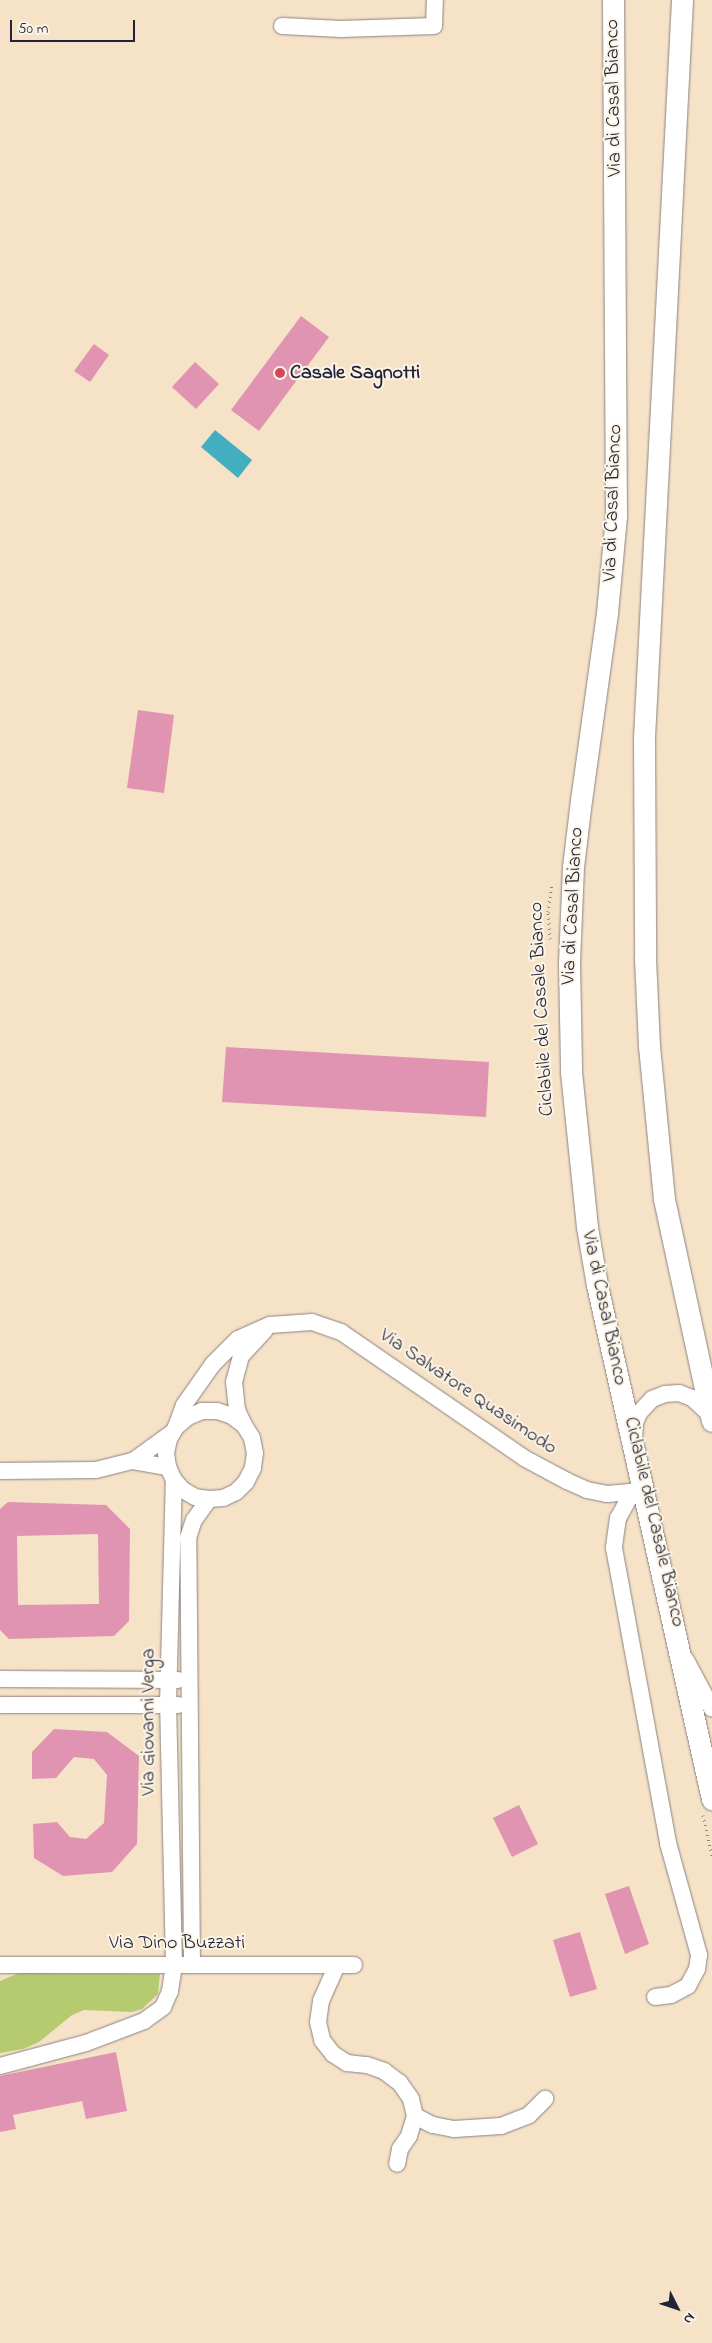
<!DOCTYPE html>
<style>
body{margin:0}
#map{position:relative;width:712px;height:2343px;overflow:hidden;background:#f5e2c7;font-family:"Indie Flower",sans-serif}
div>[style]{position:absolute}
.green>*{inset:0;background:#b6cb6f}
.water>*{inset:0;background:#42aec0}
.building>*{inset:0;background:#e094b1}
.path>*{height:3px;margin-top:-1.5px;transform-origin:0;background:repeating-linear-gradient(90deg,#8c8281 0 1px,transparent 0 5px)}
.roads{filter:drop-shadow(0 0 1px #8c8281) drop-shadow(0 0 1px #8c8281)}
.minor>*{height:16px;margin:-8px;padding:0 8px;transform-origin:8px;border-radius:8px;background:#fff}
.major>*{height:21px;margin:-10.5px;padding:0 10.5px;transform-origin:10.5px;border-radius:10.5px;background:#fff}
.dots>*{width:14px;height:14px;translate:-50% -50%;box-sizing:border-box;border:2px solid #fcf5e5;border-radius:50%}
span{translate:-50% -50%;white-space:nowrap;text-align:center;line-height:1.15;-webkit-text-stroke:4px #fcf5e5;paint-order:stroke}
.street-label{font-size:20px;color:#22223b}
.poi-label{font-size:20px;color:#22223b;font-weight:700}
.left{translate:0 -50%;text-align:left}
.north{position:absolute;left:652px;top:2283px;width:50px;height:50px;-webkit-text-stroke:4px #fcf5e5;paint-order:stroke;rotate:131deg;font-size:14px;font-weight:700;line-height:20px;text-align:center;color:#22223b}
.north::after{content:'';display:block;margin:auto;width:18px;height:22px;background:#22223b;clip-path:polygon(50% 0,100% 100%,50% 72%,0 100%)}
.scale{position:absolute;left:10px;top:20px;width:125px;height:22px;box-sizing:border-box;border:2px solid #22223b;border-top:0;padding-left:6px;font-size:15px;line-height:18px;white-space:nowrap;color:#22223b;-webkit-text-stroke:4px #fcf5e5;paint-order:stroke}
</style>
<div id="map">
<div class="green">
<div style="clip-path:polygon(19px 1973px,160px 1974px,158px 1994px,142px 2009px,132px 2012px,84px 2010px,72px 2015px,39px 2042px,23px 2049px,0 2053px,0 1981px)"></div>
</div>
<div class="water">
<div style="clip-path:polygon(215px 430px,252px 460px,238px 478px,201px 447px)"></div>
</div>
<div class="building">
<div style="clip-path:polygon(301px 316px,329px 337px,259px 431px,231px 410px)"></div>
<div style="clip-path:polygon(94px 344px,109px 355px,90px 382px,74px 371px)"></div>
<div style="clip-path:polygon(195px 362px,219px 384px,196px 409px,172px 387px)"></div>
<div style="clip-path:polygon(138px 710px,174px 715px,164px 793px,127px 788px)"></div>
<div style="clip-path:polygon(226px 1047px,489px 1062px,486px 1117px,222px 1102px)"></div>
<div style="clip-path:polygon(evenodd,8px 1502px,106px 1505px,130px 1529px,129px 1621px,114px 1636px,9px 1639px,0 1630px,0 1509px,8px 1502px,98px 1534px,99px 1604px,18px 1605px,17px 1536px,98px 1534px)"></div>
<div style="clip-path:polygon(54px 1729px,107px 1732px,139px 1756px,137px 1844px,112px 1872px,63px 1876px,34px 1858px,33px 1824px,57px 1822px,70px 1837px,86px 1839px,104px 1823px,107px 1775px,94px 1759px,74px 1757px,56px 1778px,32px 1779px,32px 1752px)"></div>
<div style="clip-path:polygon(519px 1805px,538px 1844px,512px 1857px,493px 1818px)"></div>
<div style="clip-path:polygon(629px 1886px,649px 1944px,625px 1954px,605px 1894px)"></div>
<div style="clip-path:polygon(580px 1932px,597px 1989px,570px 1997px,553px 1940px)"></div>
<div style="clip-path:polygon(116px 2052px,127px 2111px,86px 2119px,82px 2101px,13px 2115px,16px 2129px,0 2132px,0 2076px)"></div>
</div>
<div class="path">
<div style="left:550px;top:939px;width:27px;rotate:-94deg"></div>
<div style="left:548px;top:912px;width:27px;rotate:-82deg"></div>
<div style="left:703px;top:1815px;width:42px;rotate:77.6deg"></div>
</div>
<div class="roads">
<div class="minor">
<div style="left:282px;top:26px;width:59px;rotate:2.9deg"></div>
<div style="left:341px;top:29px;width:93px;rotate:-1.8deg"></div>
<div style="left:434px;top:26px;width:26px;rotate:-88deg"></div>
<div style="left:244px;top:1425px;width:17px;rotate:-115deg"></div>
<div style="left:237px;top:1410px;width:28px;rotate:-96deg"></div>
<div style="left:234px;top:1382px;width:27px;rotate:-75deg"></div>
<div style="left:241px;top:1356px;width:35px;rotate:-47deg"></div>
<div style="left:176px;top:1427px;width:23px;rotate:-70deg"></div>
<div style="left:184px;top:1405px;width:50px;rotate:-54.7deg"></div>
<div style="left:213px;top:1364px;width:35px;rotate:-45deg"></div>
<div style="left:238px;top:1339px;width:35px;rotate:-24deg"></div>
<div style="left:270px;top:1325px;width:42px;rotate:-4.1deg"></div>
<div style="left:312px;top:1322px;width:31px;rotate:19deg"></div>
<div style="left:341px;top:1332px;width:222px;rotate:34.5deg"></div>
<div style="left:524px;top:1458px;width:49px;rotate:28.1deg"></div>
<div style="left:567px;top:1481px;width:22px;rotate:24deg"></div>
<div style="left:587px;top:1490px;width:20px;rotate:11deg"></div>
<div style="left:607px;top:1494px;width:37px;rotate:-5deg"></div>
<div style="left:634px;top:1438px;width:15px;rotate:-86deg"></div>
<div style="left:635px;top:1423px;width:11px;rotate:-68deg"></div>
<div style="left:639px;top:1413px;width:19px;rotate:-47deg"></div>
<div style="left:652px;top:1399px;width:14px;rotate:-21deg"></div>
<div style="left:665px;top:1394px;width:14px;rotate:-4deg"></div>
<div style="left:679px;top:1393px;width:14px;rotate:21deg"></div>
<div style="left:692px;top:1398px;width:26px;rotate:43deg"></div>
<div style="left:133px;top:1461px;width:49px;rotate:-35.9deg"></div>
<div style="left:0;top:1471px;width:96px;rotate:-0.6deg"></div>
<div style="left:96px;top:1470px;width:38px;rotate:-14deg"></div>
<div style="left:133px;top:1461px;width:36px;rotate:10deg"></div>
<div style="left:632px;top:1493px;width:29px;rotate:119deg"></div>
<div style="left:618px;top:1518px;width:30px;rotate:98deg"></div>
<div style="left:614px;top:1548px;width:300px;rotate:79.6deg"></div>
<div style="left:668px;top:1843px;width:116px;rotate:74.5deg"></div>
<div style="left:699px;top:1955px;width:14px;rotate:98deg"></div>
<div style="left:697px;top:1969px;width:19px;rotate:118deg"></div>
<div style="left:688px;top:1986px;width:19px;rotate:152deg"></div>
<div style="left:671px;top:1995px;width:16px;rotate:173deg"></div>
<div style="left:686px;top:1660px;width:55px;rotate:62deg"></div>
<div style="left:0;top:1679px;width:178px;rotate:0.3deg"></div>
<div style="left:0;top:1705px;width:178px"></div>
<div style="left:192px;top:1964px;width:426px;rotate:-90.5deg"></div>
<div style="left:188px;top:1538px;width:19px;rotate:-72deg"></div>
<div style="left:194px;top:1520px;width:26px;rotate:-54deg"></div>
<div style="left:0;top:1965px;width:354px"></div>
<div style="left:337px;top:1965px;width:39px;rotate:114deg"></div>
<div style="left:321px;top:2001px;width:21px;rotate:98deg"></div>
<div style="left:318px;top:2022px;width:18px;rotate:77deg"></div>
<div style="left:322px;top:2040px;width:18px;rotate:52deg"></div>
<div style="left:333px;top:2054px;width:17px;rotate:33deg"></div>
<div style="left:347px;top:2063px;width:20px;rotate:6deg"></div>
<div style="left:367px;top:2065px;width:18px;rotate:19deg"></div>
<div style="left:384px;top:2071px;width:20px;rotate:37deg"></div>
<div style="left:400px;top:2083px;width:19px;rotate:55deg"></div>
<div style="left:411px;top:2099px;width:17px;rotate:77deg"></div>
<div style="left:415px;top:2116px;width:21px;rotate:107deg"></div>
<div style="left:409px;top:2136px;width:16px;rotate:125deg"></div>
<div style="left:400px;top:2149px;width:15px;rotate:101deg"></div>
<div style="left:0;top:2066px;width:89px;rotate:-15deg"></div>
<div style="left:86px;top:2043px;width:62px;rotate:-20.8deg"></div>
<div style="left:144px;top:2021px;width:24px;rotate:-36deg"></div>
<div style="left:163px;top:2007px;width:17px;rotate:-66deg"></div>
<div style="left:170px;top:1991px;width:26px;rotate:-81deg"></div>
<div style="left:174px;top:1965px;width:261px;rotate:-91.3deg"></div>
<div style="left:168px;top:1704px;width:224px;rotate:-88.5deg"></div>
<div style="left:174px;top:1480px;width:14px;rotate:-115deg"></div>
<div style="left:168px;top:1467px;width:14px;rotate:-98deg"></div>
<div style="left:166px;top:1453px;width:14px;rotate:-78deg"></div>
<div style="left:169px;top:1439px;width:14px;rotate:-60deg"></div>
<div style="left:176px;top:1427px;width:16px;rotate:-40deg"></div>
<div style="left:188px;top:1417px;width:15px;rotate:-23deg"></div>
<div style="left:202px;top:1411px;width:15px"></div>
<div style="left:217px;top:1411px;width:16px;rotate:18deg"></div>
<div style="left:232px;top:1416px;width:15px;rotate:37deg"></div>
<div style="left:244px;top:1425px;width:15px;rotate:58deg"></div>
<div style="left:252px;top:1438px;width:15px;rotate:79deg"></div>
<div style="left:255px;top:1453px;width:15px;rotate:98deg"></div>
<div style="left:253px;top:1468px;width:16px;rotate:117deg"></div>
<div style="left:246px;top:1482px;width:14px;rotate:135deg"></div>
<div style="left:236px;top:1492px;width:14px;rotate:155deg"></div>
<div style="left:223px;top:1498px;width:14px;rotate:176deg"></div>
<div style="left:209px;top:1499px;width:14px;rotate:-172deg"></div>
<div style="left:195px;top:1497px;width:14px;rotate:-150deg"></div>
<div style="left:183px;top:1490px;width:13px;rotate:-132deg"></div>
<div style="left:415px;top:2116px;width:20px;rotate:27deg"></div>
<div style="left:433px;top:2125px;width:21px;rotate:11deg"></div>
<div style="left:454px;top:2129px;width:47px;rotate:-3.7deg"></div>
<div style="left:501px;top:2126px;width:30px;rotate:-21deg"></div>
<div style="left:529px;top:2115px;width:23px;rotate:-45deg"></div>
</div>
<div class="major">
<div style="left:613px;top:0;width:516px;rotate:89.67deg"></div>
<div style="left:616px;top:516px;width:97px;rotate:95.3deg"></div>
<div style="left:607px;top:613px;width:189px;rotate:97.9deg"></div>
<div style="left:581px;top:800px;width:67px;rotate:96.8deg"></div>
<div style="left:573px;top:867px;width:96px;rotate:92.4deg"></div>
<div style="left:569px;top:963px;width:109px;rotate:88.9deg"></div>
<div style="left:571px;top:1072px;width:156px;rotate:84.1deg"></div>
<div style="left:587px;top:1227px;width:59px;rotate:80.2deg"></div>
<div style="left:597px;top:1285px;width:527px;rotate:77.39deg"></div>
<div style="left:682px;top:0;width:738px;rotate:92.95deg"></div>
<div style="left:644px;top:737px;width:221px;rotate:89.7deg"></div>
<div style="left:645px;top:958px;width:88px;rotate:87.4deg"></div>
<div style="left:649px;top:1046px;width:154px;rotate:84.4deg"></div>
<div style="left:664px;top:1199px;width:227px;rotate:77.8deg"></div>
</div>
</div>
<div class="dots">
<div style="left:280px;top:373px;background:#d1495b"></div>
</div>
<div class="street-label">
<span style="left:614px;top:98px;rotate:-91deg">Via di Casal Bianco</span>
<span style="left:613px;top:503px;rotate:-88deg">Via di Casal Bianco</span>
<span style="left:573px;top:906px;rotate:-87deg">Via di Casal Bianco</span>
<span style="left:542px;top:1009px;rotate:-93deg">Ciclabile del Casale Bianco</span>
<span style="left:604px;top:1308px;rotate:78deg">Via di Casal Bianco</span>
<span style="left:468px;top:1392px;rotate:34deg">Via Salvatore Quasimodo</span>
<span style="left:654px;top:1522px;rotate:77deg">Ciclabile del Casale Bianco</span>
<span style="left:149px;top:1722px;rotate:-90deg">Via Giovanni Verga</span>
<span style="left:177px;top:1943px">Via Dino Buzzati</span>
</div>
<div class="poi-label">
<span class="left" style="left:290px;top:373px">Casale Sagnotti</span>
</div>
<div class="north">N</div>
<div class="scale">50 m</div>
</div>
